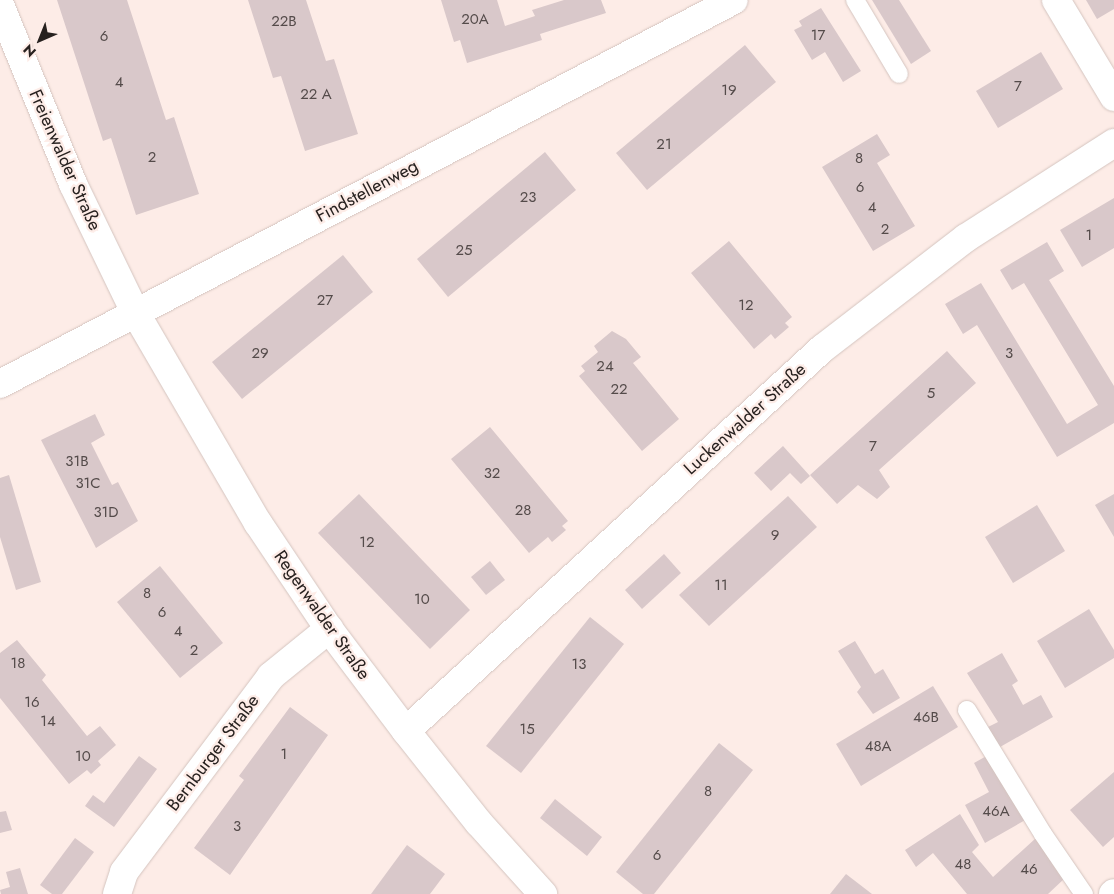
<!DOCTYPE html>
<meta charset="utf-8">
<style>
body{margin:0}
#map{position:relative;width:1114px;height:894px;overflow:hidden;background:#fdece7;font-family:Jost,sans-serif}
div>[style]{position:absolute}
.building>*{inset:0;background:#d9c8ca}
.roads{filter:drop-shadow(0 0 1px #d4c4bf) drop-shadow(0 0 1px #d4c4bf)}
.lane>*{height:18px;margin:-9px;padding:0 9px;transform-origin:9px;border-radius:9px;background:#fff}
.street>*{height:28px;margin:-14px;padding:0 14px;transform-origin:14px;border-radius:14px;background:#fff}
span{translate:-50% -50%;white-space:nowrap;text-align:center;line-height:1.15;-webkit-text-stroke:4.5px #fdece7;paint-order:stroke}
.number-label{font-size:15px;color:#544b4a}
.number-label span{-webkit-text-stroke-width:0}
.street-label{font-size:18px;color:#27211f}
.north{position:absolute;left:15px;top:15px;width:50px;height:50px;-webkit-text-stroke:4px #fdece7;paint-order:stroke;rotate:224deg;font-size:14px;font-weight:700;line-height:20px;text-align:center;color:#27211f}
.north::after{content:'';display:block;margin:auto;width:18px;height:22px;background:#27211f;clip-path:polygon(50% 0,100% 100%,50% 72%,0 100%)}
</style>
<div id="map">
<div class="building">
<div style="clip-path:polygon(57px 0,127px 0,166px 120px,174px 117px,199px 194px,136px 215px,111px 138px,103px 141px)"></div>
<div style="clip-path:polygon(248px 0,306px 0,326px 61px,334px 59px,358px 134px,305px 151px,281px 76px,273px 78px)"></div>
<div style="clip-path:polygon(441px 0,497px 0,505px 26px,535px 16px,532px 10px,564px 0,601px 0,606px 13px,540px 34px,542px 40px,467px 63px,460px 40px,454px 42px)"></div>
<div style="clip-path:polygon(872px 0,899px 0,931px 51px,911px 64px)"></div>
<div style="clip-path:polygon(1086px 0,1114px 0,1114px 9px,1097px 19px)"></div>
<div style="clip-path:polygon(821px 8px,861px 71px,843px 82px,825px 52px,812px 60px,794px 30px,802px 26px,799px 21px)"></div>
<div style="clip-path:polygon(745px 45px,776px 82px,647px 190px,616px 153px)"></div>
<div style="clip-path:polygon(1041px 52px,1063px 89px,998px 128px,976px 91px)"></div>
<div style="clip-path:polygon(877px 134px,890px 155px,877px 163px,915px 226px,873px 251px,822px 167px)"></div>
<div style="clip-path:polygon(545px 152px,576px 190px,448px 297px,417px 259px)"></div>
<div style="clip-path:polygon(1114px 198px,1114px 248px,1082px 267px,1060px 230px)"></div>
<div style="clip-path:polygon(729px 241px,792px 317px,785px 323px,789px 327px,775px 339px,771px 334px,754px 349px,691px 273px)"></div>
<div style="clip-path:polygon(1047px 242px,1064px 271px,1049px 280px,1114px 386px,1114px 423px,1057px 457px,977px 325px,963px 334px,945px 304px,981px 283px,1067px 424px,1093px 408px,1098px 405px,1024px 283px,1012px 290px,1000px 270px)"></div>
<div style="clip-path:polygon(343px 255px,373px 292px,242px 399px,212px 362px)"></div>
<div style="clip-path:polygon(612px 331px,626px 339px,641px 357px,633px 363px,679px 419px,642px 451px,579px 376px,585px 371px,581px 366px,598px 352px,594px 346px)"></div>
<div style="clip-path:polygon(947px 351px,976px 383px,879px 470px,890px 487px,877px 499px,858px 485px,837px 504px,810px 475px)"></div>
<div style="clip-path:polygon(95px 414px,105px 435px,91px 443px,112px 485px,118px 482px,138px 521px,96px 548px,41px 440px)"></div>
<div style="clip-path:polygon(490px 427px,568px 521px,562px 526px,566px 530px,552px 542px,548px 537px,529px 553px,451px 459px)"></div>
<div style="clip-path:polygon(783px 446px,810px 476px,801px 484px,790px 473px,771px 491px,754px 473px)"></div>
<div style="clip-path:polygon(9px 475px,41px 582px,16px 590px,0 537px,0 478px)"></div>
<div style="clip-path:polygon(359px 494px,470px 610px,430px 649px,318px 533px)"></div>
<div style="clip-path:polygon(1114px 494px,1114px 537px,1095px 505px)"></div>
<div style="clip-path:polygon(788px 496px,817px 527px,709px 626px,679px 595px)"></div>
<div style="clip-path:polygon(1037px 505px,1065px 551px,1013px 583px,985px 537px)"></div>
<div style="clip-path:polygon(664px 554px,681px 573px,642px 609px,625px 590px)"></div>
<div style="clip-path:polygon(490px 561px,505px 580px,486px 595px,471px 577px)"></div>
<div style="clip-path:polygon(160px 566px,223px 643px,180px 678px,117px 602px)"></div>
<div style="clip-path:polygon(1089px 609px,1114px 650px,1114px 658px,1065px 688px,1037px 641px)"></div>
<div style="clip-path:polygon(590px 617px,624px 644px,521px 773px,486px 746px)"></div>
<div style="clip-path:polygon(17px 640px,46px 675px,42px 680px,87px 736px,100px 726px,116px 745px,98px 761px,101px 765px,91px 774px,87px 770px,69px 784px,0 698px,0 653px)"></div>
<div style="clip-path:polygon(855px 641px,875px 674px,883px 669px,900px 698px,873px 714px,857px 692px,861px 687px,838px 651px)"></div>
<div style="clip-path:polygon(1002px 653px,1018px 681px,1012px 685px,1023px 705px,1041px 695px,1053px 717px,1000px 747px,988px 727px,998px 722px,967px 673px)"></div>
<div style="clip-path:polygon(933px 686px,958px 727px,861px 786px,836px 744px)"></div>
<div style="clip-path:polygon(290px 707px,328px 735px,230px 875px,194px 848px,244px 780px,239px 776px)"></div>
<div style="clip-path:polygon(719px 743px,753px 770px,654px 894px,643px 894px,616px 872px)"></div>
<div style="clip-path:polygon(990px 754px,1027px 819px,985px 843px,965px 805px,989px 792px,974px 763px)"></div>
<div style="clip-path:polygon(139px 756px,157px 769px,114px 827px,85px 806px,93px 795px,104px 803px)"></div>
<div style="clip-path:polygon(1114px 772px,1114px 837px,1103px 847px,1070px 810px)"></div>
<div style="clip-path:polygon(555px 799px,602px 837px,587px 856px,540px 818px)"></div>
<div style="clip-path:polygon(6px 811px,12px 830px,0 833px,0 812px)"></div>
<div style="clip-path:polygon(960px 814px,979px 845px,972px 852px,993px 877px,1036px 838px,1065px 878px,1048px 894px,967px 894px,933px 853px,916px 867px,905px 850px)"></div>
<div style="clip-path:polygon(75px 838px,94px 852px,62px 894px,52px 894px,40px 885px)"></div>
<div style="clip-path:polygon(407px 845px,445px 874px,430px 894px,371px 894px)"></div>
<div style="clip-path:polygon(20px 868px,28px 894px,1px 894px,0 890px,10px 887px,6px 872px)"></div>
<div style="clip-path:polygon(846px 874px,872px 894px,830px 894px)"></div>
</div>
<div class="roads">
<div class="lane">
<div style="left:855px;top:0;width:86px;rotate:59.3deg"></div>
<div style="left:967px;top:710px;width:145px;rotate:58.5deg"></div>
<div style="left:1043px;top:834px;width:73px;rotate:55.7deg"></div>
</div>
<div class="street">
<div style="left:1056px;top:0;width:113px;rotate:59.1deg"></div>
<div style="left:0;top:5px;width:193px;rotate:67.8deg"></div>
<div style="left:73px;top:184px;width:142px;rotate:64.2deg"></div>
<div style="left:135px;top:312px;width:244px;rotate:59.8deg"></div>
<div style="left:258px;top:523px;width:128px;rotate:56.2deg"></div>
<div style="left:329px;top:629px;width:128px;rotate:53deg"></div>
<div style="left:406px;top:731px;width:117px;rotate:51.6deg"></div>
<div style="left:479px;top:823px;width:96px;rotate:48deg"></div>
<div style="left:0;top:384px;width:828px;rotate:-27.62deg"></div>
<div style="left:406px;top:731px;width:566px;rotate:-42.57deg"></div>
<div style="left:823px;top:348px;width:180px;rotate:-37.6deg"></div>
<div style="left:966px;top:238px;width:176px;rotate:-32.7deg"></div>
<div style="left:117px;top:894px;width:23px;rotate:-72deg"></div>
<div style="left:124px;top:872px;width:245px;rotate:-53.1deg"></div>
<div style="left:271px;top:676px;width:75px;rotate:-39deg"></div>
<div style="left:1113px;top:894px;width:1px;rotate:-45deg"></div>
</div>
</div>
<div class="number-label">
<span style="left:475px;top:20px">20A</span>
<span style="left:284px;top:22px">22B</span>
<span style="left:818px;top:36px">17</span>
<span style="left:104px;top:37px">6</span>
<span style="left:119px;top:83px">4</span>
<span style="left:1018px;top:87px">7</span>
<span style="left:729px;top:91px">19</span>
<span style="left:316px;top:95px">22 A</span>
<span style="left:664px;top:145px">21</span>
<span style="left:152px;top:158px">2</span>
<span style="left:859px;top:159px">8</span>
<span style="left:860px;top:188px">6</span>
<span style="left:528px;top:198px">23</span>
<span style="left:872px;top:208px">4</span>
<span style="left:885px;top:230px">2</span>
<span style="left:1089px;top:236px">1</span>
<span style="left:464px;top:251px">25</span>
<span style="left:325px;top:301px">27</span>
<span style="left:746px;top:306px">12</span>
<span style="left:260px;top:354px">29</span>
<span style="left:1009px;top:354px">3</span>
<span style="left:605px;top:367px">24</span>
<span style="left:619px;top:390px">22</span>
<span style="left:931px;top:394px">5</span>
<span style="left:873px;top:447px">7</span>
<span style="left:77px;top:462px">31B</span>
<span style="left:492px;top:474px">32</span>
<span style="left:88px;top:484px">31C</span>
<span style="left:523px;top:511px">28</span>
<span style="left:106px;top:513px">31D</span>
<span style="left:775px;top:536px">9</span>
<span style="left:367px;top:543px">12</span>
<span style="left:721px;top:586px">11</span>
<span style="left:147px;top:594px">8</span>
<span style="left:422px;top:600px">10</span>
<span style="left:162px;top:613px">6</span>
<span style="left:178px;top:632px">4</span>
<span style="left:194px;top:651px">2</span>
<span style="left:18px;top:664px">18</span>
<span style="left:579px;top:665px">13</span>
<span style="left:32px;top:703px">16</span>
<span style="left:926px;top:718px">46B</span>
<span style="left:48px;top:722px">14</span>
<span style="left:527px;top:730px">15</span>
<span style="left:878px;top:747px">48A</span>
<span style="left:284px;top:755px">1</span>
<span style="left:83px;top:757px">10</span>
<span style="left:708px;top:792px">8</span>
<span style="left:996px;top:812px">46A</span>
<span style="left:237px;top:827px">3</span>
<span style="left:657px;top:856px">6</span>
<span style="left:963px;top:865px">48</span>
<span style="left:1029px;top:870px">46</span>
</div>
<div class="street-label">
<span style="left:65px;top:160px;rotate:66deg">Freienwalder Straße</span>
<span style="left:367px;top:191px;rotate:-28deg">Findstellenweg</span>
<span style="left:745px;top:419px;rotate:-42deg">Luckenwalder Straße</span>
<span style="left:322px;top:615px;rotate:55deg">Regenwalder Straße</span>
<span style="left:213px;top:753px;rotate:-53deg">Bernburger Straße</span>
</div>
<div class="north">N</div>
</div>
